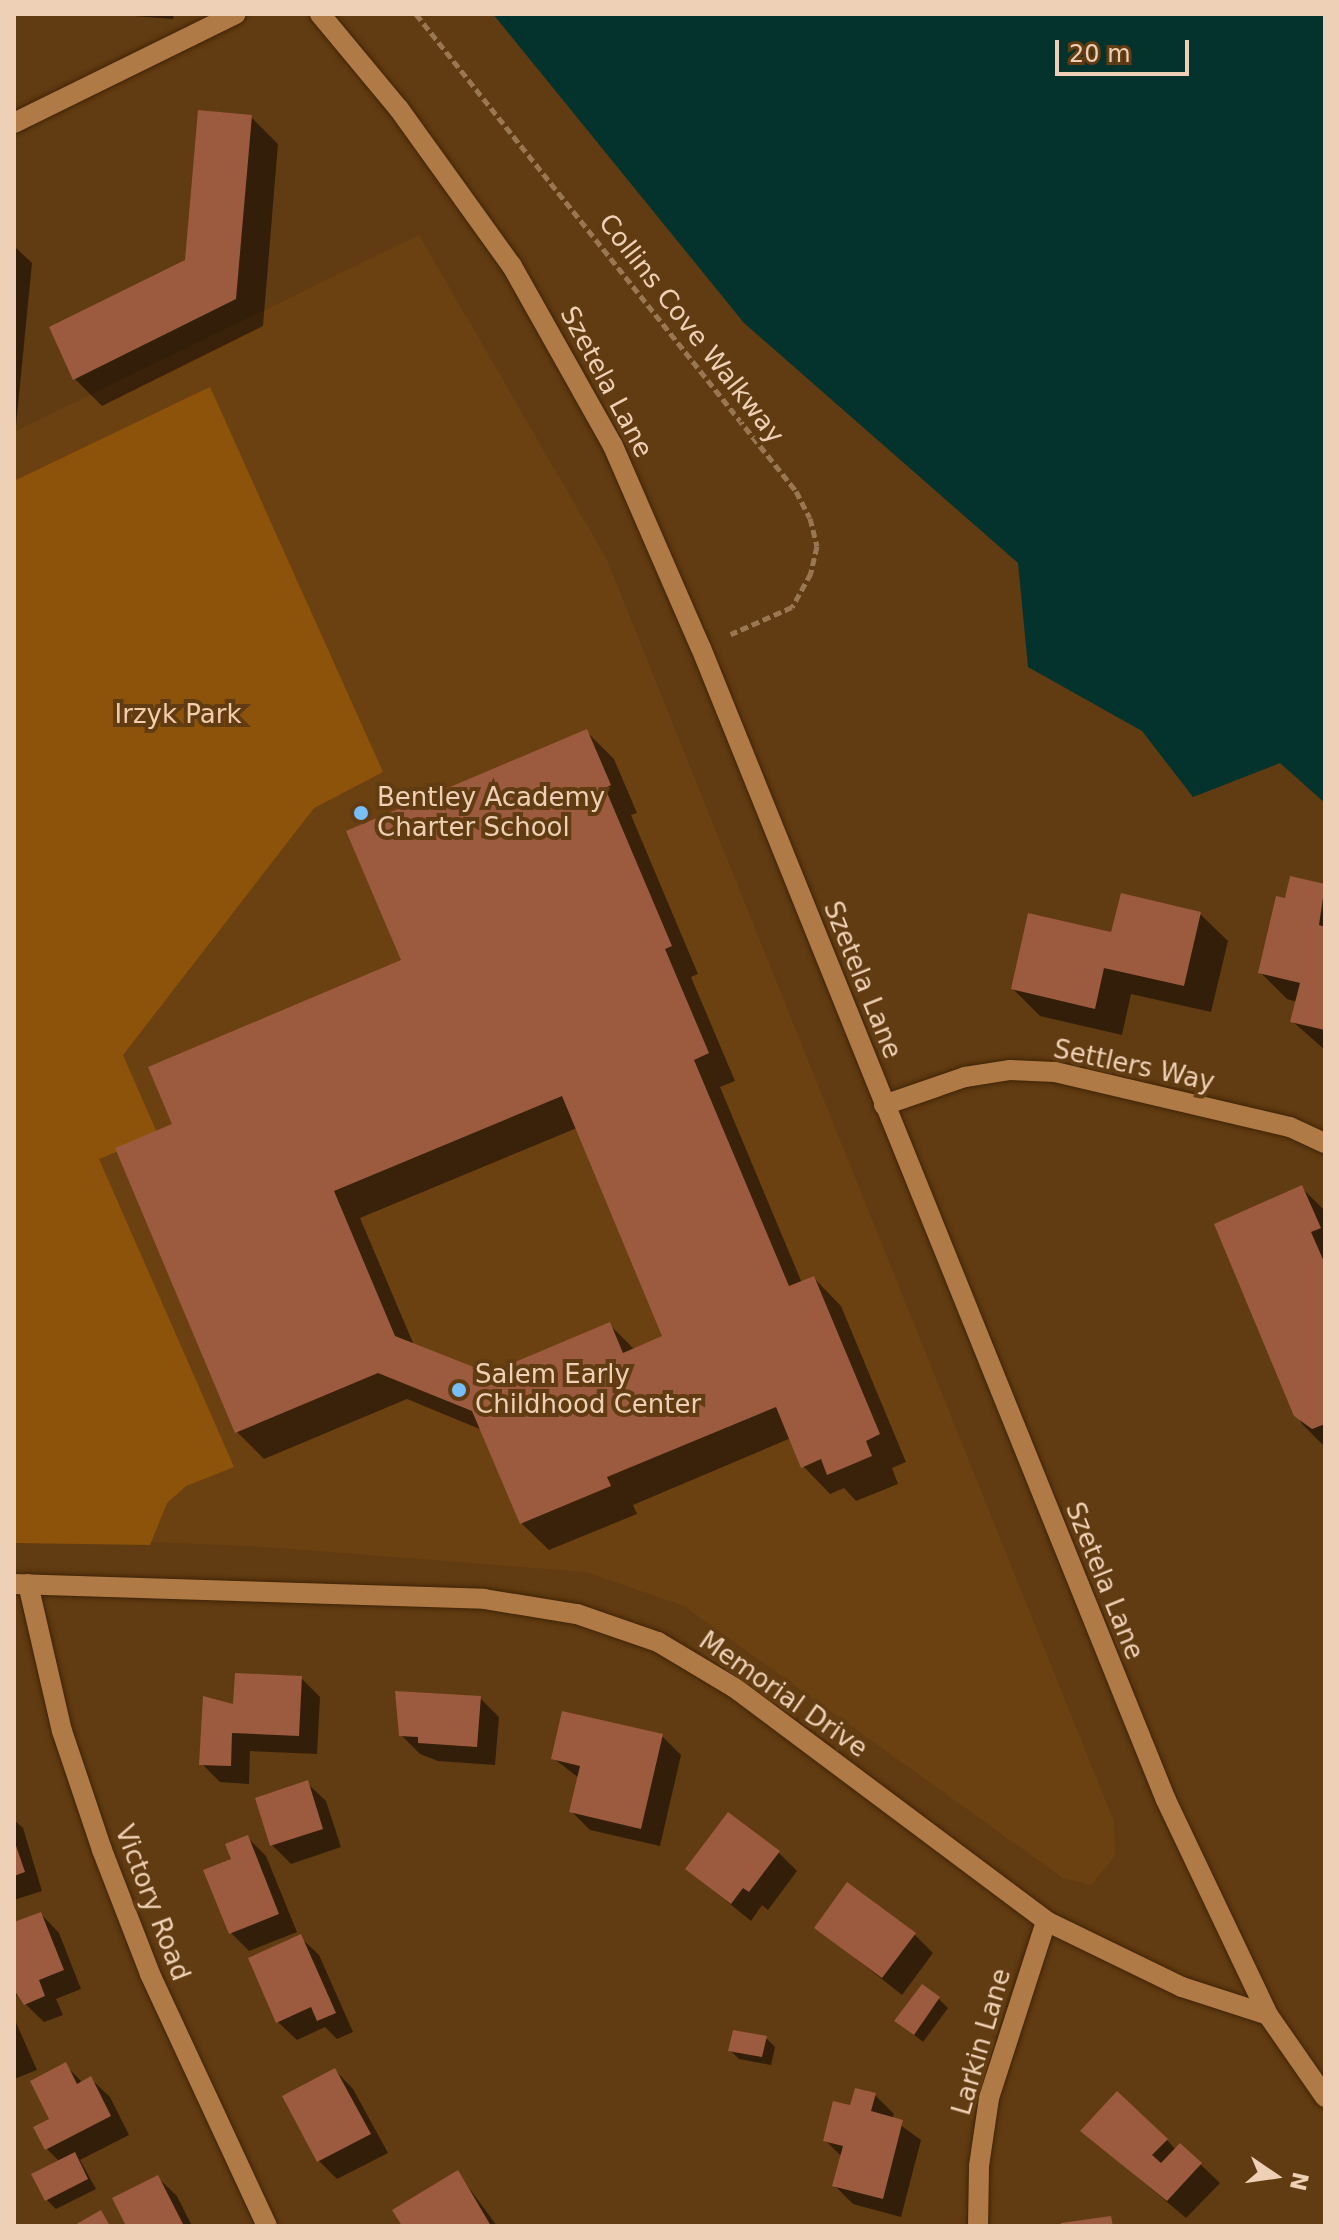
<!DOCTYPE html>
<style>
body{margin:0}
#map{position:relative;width:1339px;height:2240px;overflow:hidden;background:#613b11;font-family:"DejaVu Sans",sans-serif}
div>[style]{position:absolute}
.built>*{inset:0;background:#6c4111}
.green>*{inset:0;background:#8e530b}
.water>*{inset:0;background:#04332d}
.shadow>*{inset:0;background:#0007}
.building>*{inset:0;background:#9c5a3e}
.path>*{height:5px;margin-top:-2.5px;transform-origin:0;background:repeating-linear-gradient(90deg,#997753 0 8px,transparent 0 12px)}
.roads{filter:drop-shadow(0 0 2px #3f2407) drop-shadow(0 0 2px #3f2407)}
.street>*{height:20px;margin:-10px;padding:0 10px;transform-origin:10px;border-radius:10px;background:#b07a46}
.dots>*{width:22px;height:22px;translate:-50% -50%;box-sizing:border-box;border:4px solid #613b11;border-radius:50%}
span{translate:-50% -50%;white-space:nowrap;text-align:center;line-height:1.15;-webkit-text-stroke:8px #613b11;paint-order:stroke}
.street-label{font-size:26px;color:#eed0b6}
.park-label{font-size:26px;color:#f2cdac}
.poi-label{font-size:26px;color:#eed0b6}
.left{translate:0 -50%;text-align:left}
.frame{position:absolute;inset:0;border:16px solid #eed0b6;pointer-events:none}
.north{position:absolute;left:1235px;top:2136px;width:80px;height:80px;-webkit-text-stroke:6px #613b11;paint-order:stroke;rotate:103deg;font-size:22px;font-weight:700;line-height:32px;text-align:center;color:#eed0b6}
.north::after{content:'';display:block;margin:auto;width:28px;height:36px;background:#eed0b6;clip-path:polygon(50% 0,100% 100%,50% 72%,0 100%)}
.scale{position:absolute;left:1055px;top:40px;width:134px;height:36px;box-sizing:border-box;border:4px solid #eed0b6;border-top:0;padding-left:10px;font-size:24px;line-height:28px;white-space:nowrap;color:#eed0b6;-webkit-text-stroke:6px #613b11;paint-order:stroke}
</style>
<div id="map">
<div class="built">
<div style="clip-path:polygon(419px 235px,607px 560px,1114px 1822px,1115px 1856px,1091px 1885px,1063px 1878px,684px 1606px,586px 1572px,265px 1547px,14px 1536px,14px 432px)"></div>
</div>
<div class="green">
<div style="clip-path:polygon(210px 387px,383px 772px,314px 808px,123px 1055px,158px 1135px,99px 1159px,234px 1467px,186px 1486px,167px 1503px,150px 1545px,14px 1543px,14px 481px)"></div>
</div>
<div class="water">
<div style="clip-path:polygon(493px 14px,1325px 14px,1325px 803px,1280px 763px,1193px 797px,1142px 731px,1028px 667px,1018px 563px,744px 323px)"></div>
</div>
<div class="shadow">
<div style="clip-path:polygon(107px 14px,174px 14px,173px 19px)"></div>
<div style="clip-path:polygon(251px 117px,278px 144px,263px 326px,102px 406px,75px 379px,187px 261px)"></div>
<div style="clip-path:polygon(14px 246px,32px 263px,14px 446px)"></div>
<div style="clip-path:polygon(evenodd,587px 732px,614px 759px,637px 813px,631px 815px,698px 974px,691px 977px,735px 1081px,720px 1087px,802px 1283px,814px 1278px,841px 1306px,906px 1462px,892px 1468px,898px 1484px,856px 1501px,844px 1488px,830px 1494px,803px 1466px,791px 1438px,633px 1505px,637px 1514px,549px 1550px,521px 1523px,482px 1430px,407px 1399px,264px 1459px,237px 1432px,175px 1125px,403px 961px,587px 732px,577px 1128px,665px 1337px,635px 1350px,610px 1325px,489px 1375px,414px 1345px,360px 1218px,577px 1128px)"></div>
<div style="clip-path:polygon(1292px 878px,1325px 886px,1325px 1050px,1292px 1021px,1297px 1002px,1287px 999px,1260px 972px)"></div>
<div style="clip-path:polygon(1200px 914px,1228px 941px,1211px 1012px,1131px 994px,1122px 1035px,1040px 1016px,1013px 989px,1113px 934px)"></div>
<div style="clip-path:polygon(1302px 1188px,1325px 1211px,1325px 1447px,1302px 1424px,1216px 1225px)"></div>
<div style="clip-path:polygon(301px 1678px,320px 1697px,317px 1754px,250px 1751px,249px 1784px,220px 1782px,202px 1764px,235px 1707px)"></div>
<div style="clip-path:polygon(480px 1698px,499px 1717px,495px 1765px,438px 1761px,420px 1754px,401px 1735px)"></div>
<div style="clip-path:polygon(662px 1736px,681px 1755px,660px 1846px,590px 1830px,571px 1811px,579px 1778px,553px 1758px)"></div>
<div style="clip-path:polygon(307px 1783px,326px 1801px,341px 1847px,291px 1864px,272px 1845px)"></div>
<div style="clip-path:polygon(14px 1820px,23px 1828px,42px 1891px,14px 1900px)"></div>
<div style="clip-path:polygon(247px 1837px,266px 1856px,297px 1932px,249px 1951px,230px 1932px)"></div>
<div style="clip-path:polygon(778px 1852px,797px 1871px,768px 1910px,762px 1905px,751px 1921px,687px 1869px)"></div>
<div style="clip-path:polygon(41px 1914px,59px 1933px,81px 1989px,56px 1999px,63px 2015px,44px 2022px,14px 1993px,14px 1925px)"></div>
<div style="clip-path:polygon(817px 1928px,914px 1934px,933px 1953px,902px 1995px)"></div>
<div style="clip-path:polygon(300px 1937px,319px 1955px,353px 2032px,337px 2039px,325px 2027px,297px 2040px,278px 2022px)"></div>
<div style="clip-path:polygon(939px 1999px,948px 2008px,923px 2042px,897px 2021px)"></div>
<div style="clip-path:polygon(14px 2018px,37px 2070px,14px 2079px)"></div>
<div style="clip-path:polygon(766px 2038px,775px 2047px,771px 2065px,739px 2059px,730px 2050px)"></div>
<div style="clip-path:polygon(65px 2065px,83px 2083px,91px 2079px,110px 2097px,129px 2135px,80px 2160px,96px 2189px,56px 2209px,47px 2200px,60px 2162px,47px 2149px)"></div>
<div style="clip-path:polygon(335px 2070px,353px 2089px,388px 2153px,337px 2179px,319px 2161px)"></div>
<div style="clip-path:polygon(875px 2095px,894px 2114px,892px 2119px,921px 2140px,901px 2217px,853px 2204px,834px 2185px,842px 2157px,825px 2140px,851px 2108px)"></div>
<div style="clip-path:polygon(1083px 2131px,1167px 2140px,1176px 2150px,1180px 2145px,1220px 2183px,1186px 2218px)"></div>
<div style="clip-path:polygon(458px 2173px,497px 2226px,404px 2226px)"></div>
<div style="clip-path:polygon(158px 2178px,177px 2196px,192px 2226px,129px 2226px)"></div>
</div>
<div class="building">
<div style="clip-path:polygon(198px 110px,252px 115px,236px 299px,73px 380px,49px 327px,185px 260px)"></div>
<div style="clip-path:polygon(evenodd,587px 729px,611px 785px,605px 788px,672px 946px,665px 949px,709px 1053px,694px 1060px,789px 1286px,814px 1276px,880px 1434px,866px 1441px,872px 1456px,827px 1475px,821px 1459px,801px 1468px,776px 1407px,607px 1477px,611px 1486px,520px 1524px,472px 1411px,378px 1373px,235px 1433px,115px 1148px,172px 1124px,148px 1067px,401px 960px,346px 831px,587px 729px,562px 1096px,662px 1336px,623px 1353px,610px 1322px,489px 1373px,395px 1336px,334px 1191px,562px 1096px)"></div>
<div style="clip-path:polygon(1290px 876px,1325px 884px,1319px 925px,1325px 927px,1325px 1030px,1290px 1022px,1300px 983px,1258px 973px,1276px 896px,1285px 898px)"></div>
<div style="clip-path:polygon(1121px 893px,1201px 912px,1184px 986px,1104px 968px,1095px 1009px,1011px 989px,1028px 913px,1111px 932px)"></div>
<div style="clip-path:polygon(1302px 1185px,1321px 1228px,1311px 1232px,1325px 1264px,1325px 1424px,1312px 1429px,1294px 1416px,1214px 1224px)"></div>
<div style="clip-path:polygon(235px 1673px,302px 1676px,299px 1736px,232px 1733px,231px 1766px,199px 1765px,203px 1696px,233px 1704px)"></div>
<div style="clip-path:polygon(395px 1691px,481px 1696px,477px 1747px,418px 1743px,418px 1737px,399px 1736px)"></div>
<div style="clip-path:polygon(562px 1711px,663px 1734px,641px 1829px,569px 1812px,580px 1766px,551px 1759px)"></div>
<div style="clip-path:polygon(308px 1780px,323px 1829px,270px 1846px,255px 1798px)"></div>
<div style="clip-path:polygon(728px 1812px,780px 1851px,749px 1892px,743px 1888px,731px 1904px,685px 1869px)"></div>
<div style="clip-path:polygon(248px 1835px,279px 1914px,229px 1934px,203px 1870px,231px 1859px,225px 1844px)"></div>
<div style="clip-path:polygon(14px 1840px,25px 1872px,14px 1876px)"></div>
<div style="clip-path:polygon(847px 1882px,916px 1933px,882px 1978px,814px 1928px)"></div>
<div style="clip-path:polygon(41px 1912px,64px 1970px,39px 1980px,45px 1996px,24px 2005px,14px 1990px,14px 1922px)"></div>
<div style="clip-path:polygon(301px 1934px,336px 2013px,317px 2021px,311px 2007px,276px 2023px,248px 1958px)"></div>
<div style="clip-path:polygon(922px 1984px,940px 1997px,914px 2035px,894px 2021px)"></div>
<div style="clip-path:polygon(733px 2030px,767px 2036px,762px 2057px,728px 2051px)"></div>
<div style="clip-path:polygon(66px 2062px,77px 2084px,91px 2076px,111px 2116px,45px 2150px,33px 2127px,49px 2119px,30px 2081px)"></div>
<div style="clip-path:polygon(335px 2068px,371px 2134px,317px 2162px,282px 2096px)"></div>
<div style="clip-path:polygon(855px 2088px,876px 2093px,871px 2111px,903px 2120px,883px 2199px,832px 2186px,843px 2146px,823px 2141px,833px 2101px,850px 2105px)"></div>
<div style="clip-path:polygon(1117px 2091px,1168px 2139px,1152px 2155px,1161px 2163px,1180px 2143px,1202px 2163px,1167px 2201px,1080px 2131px)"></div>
<div style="clip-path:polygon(75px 2152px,88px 2179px,45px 2201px,31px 2174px)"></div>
<div style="clip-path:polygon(458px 2170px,491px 2226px,402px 2226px,392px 2210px)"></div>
<div style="clip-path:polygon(158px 2175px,184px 2226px,126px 2226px,112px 2198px)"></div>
<div style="clip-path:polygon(101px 2210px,110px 2226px,73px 2226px)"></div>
<div style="clip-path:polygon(1111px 2216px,1113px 2226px,1061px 2226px,1061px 2223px)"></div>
</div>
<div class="path">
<div style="left:416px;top:14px;width:610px;rotate:51.46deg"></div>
<div style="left:796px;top:491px;width:30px;rotate:63deg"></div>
<div style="left:810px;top:518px;width:29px;rotate:76deg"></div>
<div style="left:817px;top:546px;width:28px;rotate:103deg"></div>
<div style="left:811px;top:573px;width:39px;rotate:119deg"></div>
<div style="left:792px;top:607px;width:67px;rotate:156.1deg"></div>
</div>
<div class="roads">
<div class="street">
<div style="left:320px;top:14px;width:124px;rotate:50.3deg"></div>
<div style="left:399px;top:109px;width:193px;rotate:54.3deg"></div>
<div style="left:512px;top:266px;width:206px;rotate:60.7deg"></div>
<div style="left:613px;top:446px;width:220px;rotate:66.5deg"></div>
<div style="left:701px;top:648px;width:1242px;rotate:68.02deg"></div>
<div style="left:1166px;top:1800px;width:238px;rotate:64.6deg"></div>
<div style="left:1268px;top:2015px;width:100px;rotate:55.2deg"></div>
<div style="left:14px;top:123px;width:247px;rotate:-26.2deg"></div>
<div style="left:884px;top:1105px;width:86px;rotate:-19.1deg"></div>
<div style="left:965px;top:1077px;width:46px;rotate:-8.8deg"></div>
<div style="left:1010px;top:1070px;width:45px;rotate:2.5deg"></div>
<div style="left:1055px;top:1072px;width:241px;rotate:13.2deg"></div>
<div style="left:1290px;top:1127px;width:38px;rotate:25deg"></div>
<div style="left:14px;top:1584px;width:470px;rotate:1.8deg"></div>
<div style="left:484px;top:1599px;width:94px;rotate:9.2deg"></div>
<div style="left:577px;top:1614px;width:86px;rotate:19.1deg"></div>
<div style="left:658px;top:1642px;width:90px;rotate:30.9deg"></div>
<div style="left:735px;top:1688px;width:389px;rotate:36.8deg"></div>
<div style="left:1046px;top:1921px;width:151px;rotate:25.9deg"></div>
<div style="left:1182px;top:1987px;width:90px;rotate:18deg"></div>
<div style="left:28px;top:1584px;width:151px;rotate:77deg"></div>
<div style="left:62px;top:1731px;width:126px;rotate:71.4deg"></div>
<div style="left:102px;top:1850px;width:133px;rotate:68.8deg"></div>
<div style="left:150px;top:1974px;width:278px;rotate:65.1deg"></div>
<div style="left:978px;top:2226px;width:60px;rotate:-89deg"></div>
<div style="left:979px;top:2166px;width:69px;rotate:-81.6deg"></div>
<div style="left:989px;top:2098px;width:186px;rotate:-72.1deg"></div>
</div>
</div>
<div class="dots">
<div style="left:361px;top:813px;background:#78bff7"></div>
<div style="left:459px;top:1390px;background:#78bff7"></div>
</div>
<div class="street-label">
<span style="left:691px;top:329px;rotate:52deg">Collins Cove Walkway</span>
<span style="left:606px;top:382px;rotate:62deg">Szetela Lane</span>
<span style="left:862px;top:980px;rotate:68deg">Szetela Lane</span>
<span style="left:1134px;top:1066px;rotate:12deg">Settlers Way</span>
<span style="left:1104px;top:1581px;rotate:68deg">Szetela Lane</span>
<span style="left:783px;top:1695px;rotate:35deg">Memorial Drive</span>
<span style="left:152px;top:1903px;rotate:69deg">Victory Road</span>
<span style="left:982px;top:2042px;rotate:-74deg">Larkin Lane</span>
</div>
<div class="park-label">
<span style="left:178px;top:715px">Irzyk Park</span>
</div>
<div class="poi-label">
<span class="left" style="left:377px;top:813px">Bentley Academy<br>Charter School</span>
<span class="left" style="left:475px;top:1390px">Salem Early<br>Childhood Center</span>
</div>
<div class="frame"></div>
<div class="north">N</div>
<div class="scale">20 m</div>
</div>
